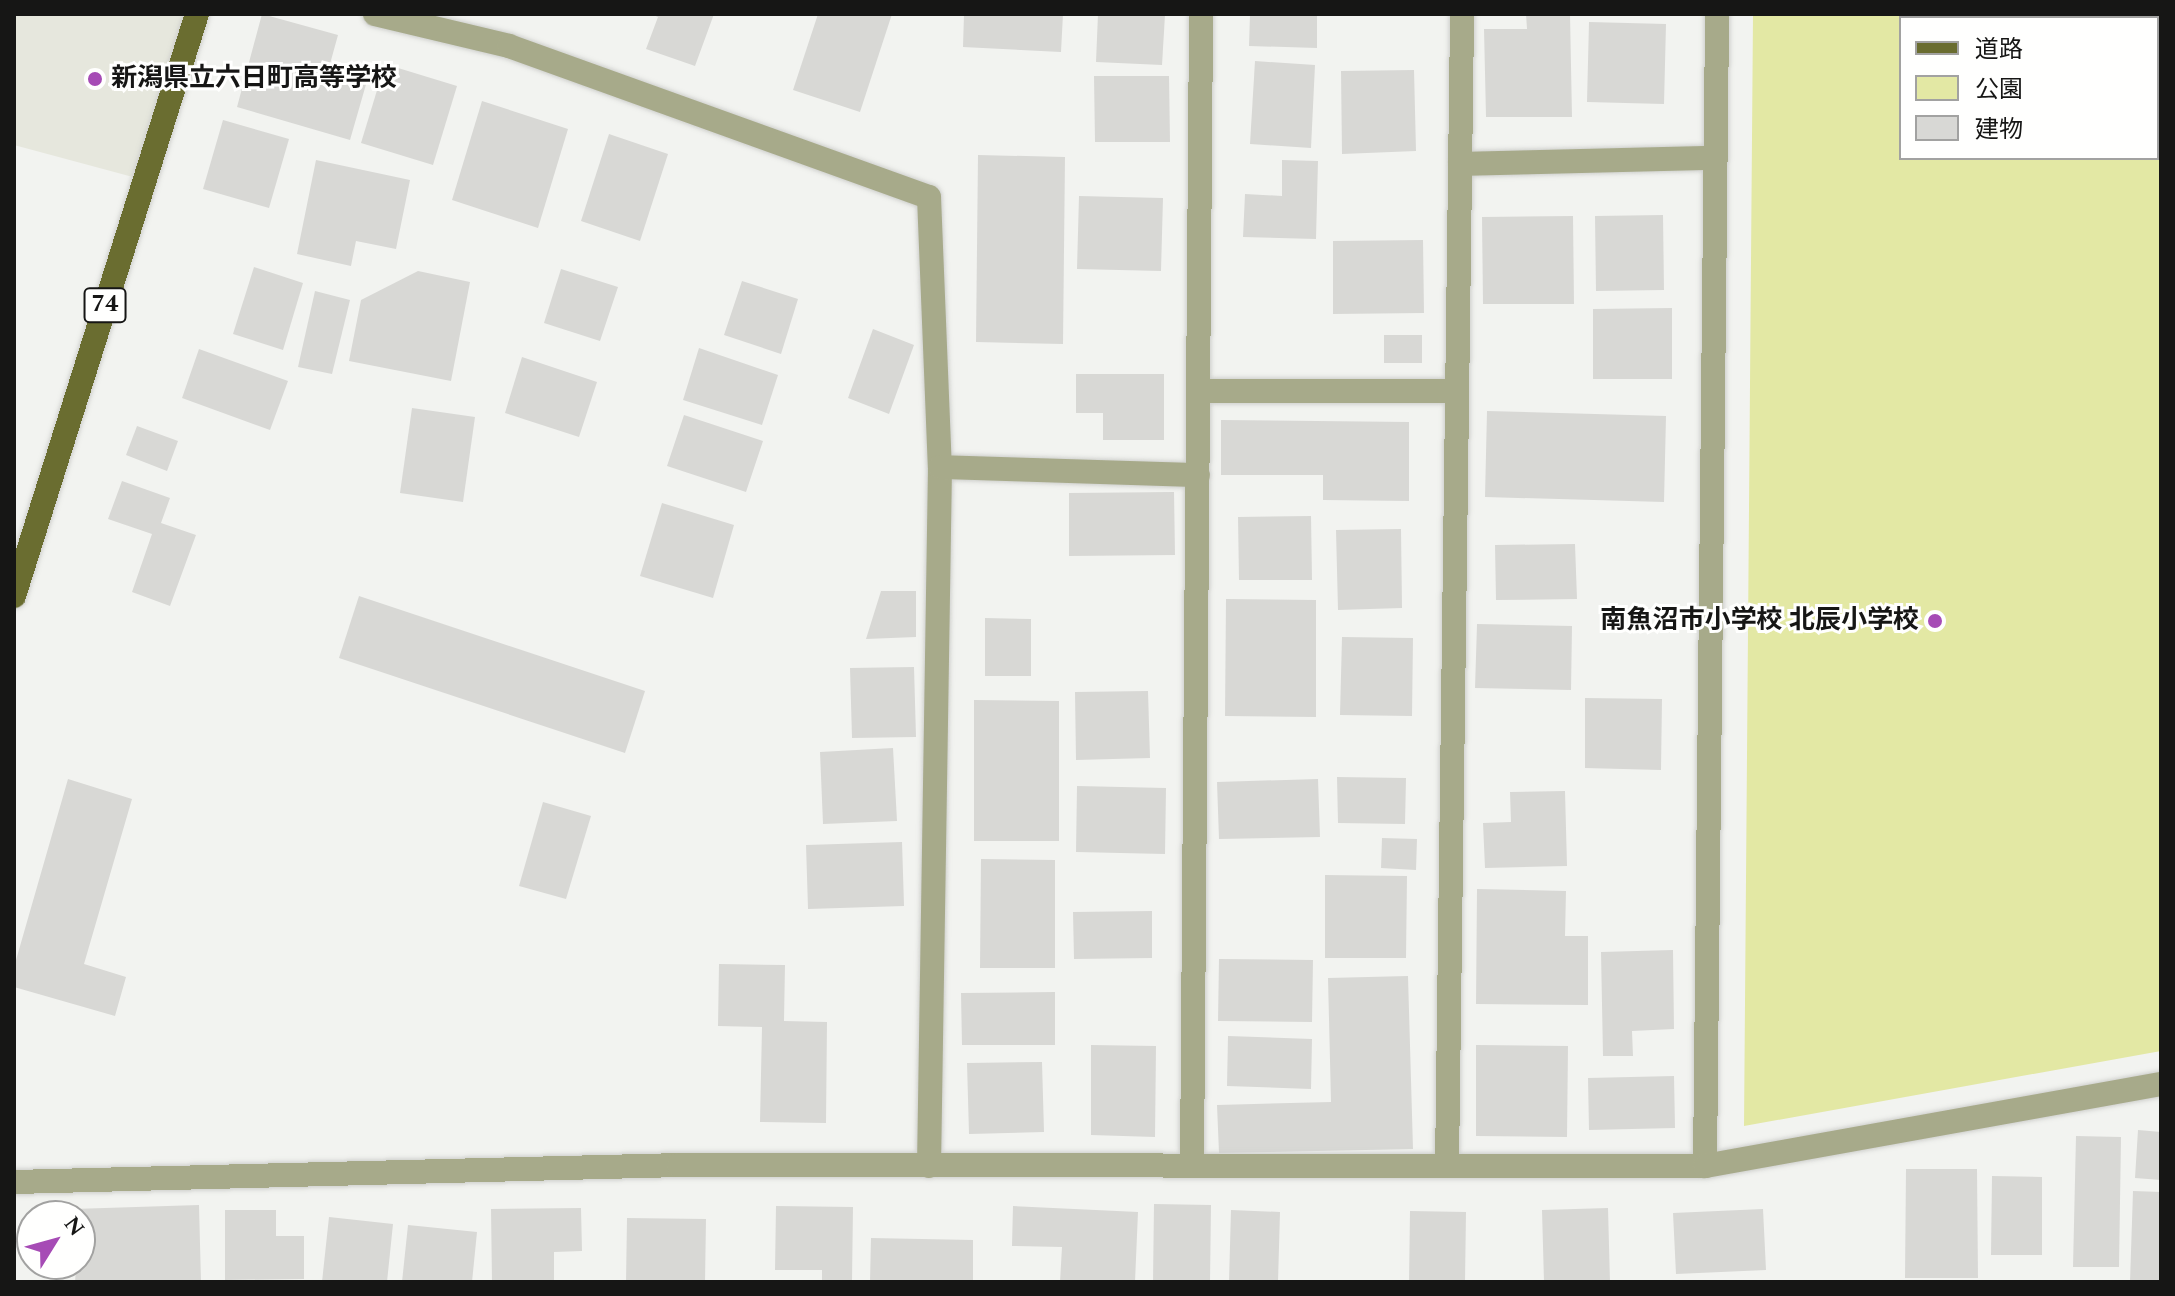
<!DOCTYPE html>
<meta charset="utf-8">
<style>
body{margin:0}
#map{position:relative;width:2175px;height:1296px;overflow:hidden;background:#f2f3f0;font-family:Spectral,"Noto Sans JP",serif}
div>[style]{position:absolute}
.built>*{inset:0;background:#e6e7dd}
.green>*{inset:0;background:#e3e8a4}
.building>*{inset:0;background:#d8d8d5}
.roads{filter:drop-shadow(0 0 2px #cfd0cd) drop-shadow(0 0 2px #cfd0cd)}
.minor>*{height:24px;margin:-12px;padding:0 12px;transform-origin:12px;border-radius:12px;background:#a7aa8a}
.primary>*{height:24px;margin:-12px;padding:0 12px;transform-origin:12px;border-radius:12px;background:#6a6d30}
.dots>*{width:22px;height:22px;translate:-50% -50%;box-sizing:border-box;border:4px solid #fffffe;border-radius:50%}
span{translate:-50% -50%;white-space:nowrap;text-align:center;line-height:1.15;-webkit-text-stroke:6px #fffffe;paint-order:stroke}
.shield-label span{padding:2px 6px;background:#fffffe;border:2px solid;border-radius:6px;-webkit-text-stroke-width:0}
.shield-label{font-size:24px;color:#161615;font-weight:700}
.poi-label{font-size:26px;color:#161615;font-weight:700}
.left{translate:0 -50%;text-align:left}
.right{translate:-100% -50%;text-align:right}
.frame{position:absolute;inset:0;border:16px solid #161615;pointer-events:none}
.legend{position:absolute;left:1899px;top:16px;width:260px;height:144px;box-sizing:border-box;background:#fffffe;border:2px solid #a2a2a1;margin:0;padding:10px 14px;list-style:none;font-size:24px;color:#161615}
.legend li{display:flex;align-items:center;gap:16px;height:40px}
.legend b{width:40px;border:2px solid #a2a2a1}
.north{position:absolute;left:16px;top:1200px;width:80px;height:80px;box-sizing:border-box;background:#fffffe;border:2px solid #a2a2a1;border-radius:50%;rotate:53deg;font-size:22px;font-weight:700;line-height:32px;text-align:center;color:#161615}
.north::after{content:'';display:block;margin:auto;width:28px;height:36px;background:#a64bb5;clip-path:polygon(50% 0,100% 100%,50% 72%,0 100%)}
</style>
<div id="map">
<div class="built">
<div style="clip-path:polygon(14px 14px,197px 14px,144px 180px,14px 145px)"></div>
</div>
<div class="green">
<div style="clip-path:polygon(evenodd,1753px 14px,2161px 14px,2161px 1051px,1744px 1126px,1753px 14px,1901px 18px,2157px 18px,2157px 158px,1901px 158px,1901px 18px)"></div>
</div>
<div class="building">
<div style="clip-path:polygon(262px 14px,338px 35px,330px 64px,369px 74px,350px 140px,237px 107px)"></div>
<div style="clip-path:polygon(651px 14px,714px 14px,695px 66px,646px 49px,658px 17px)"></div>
<div style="clip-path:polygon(818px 14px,892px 14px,860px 112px,793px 90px)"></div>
<div style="clip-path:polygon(964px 14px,1063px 14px,1061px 52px,963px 47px)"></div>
<div style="clip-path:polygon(1098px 14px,1165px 15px,1162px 65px,1096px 62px)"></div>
<div style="clip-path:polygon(1250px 14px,1317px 14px,1317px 48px,1249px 46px)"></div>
<div style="clip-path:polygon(1526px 14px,1570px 14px,1572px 117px,1486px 117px,1484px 29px,1527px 29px)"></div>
<div style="clip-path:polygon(1589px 22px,1666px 24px,1664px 104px,1587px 102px)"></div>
<div style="clip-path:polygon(1255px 61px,1315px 65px,1311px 148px,1250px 144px)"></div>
<div style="clip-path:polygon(385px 64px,457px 86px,433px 165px,361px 143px)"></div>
<div style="clip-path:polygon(1414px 70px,1416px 151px,1342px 154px,1341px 71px)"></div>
<div style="clip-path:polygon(1094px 76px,1169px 76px,1170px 142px,1095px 142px)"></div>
<div style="clip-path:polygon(482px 101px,568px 129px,538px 228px,452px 200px)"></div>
<div style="clip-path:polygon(223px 120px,289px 139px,269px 208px,203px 189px)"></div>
<div style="clip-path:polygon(609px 134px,668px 154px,640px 241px,581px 221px)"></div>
<div style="clip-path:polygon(978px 155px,1065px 157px,1063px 344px,976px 342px)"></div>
<div style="clip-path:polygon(316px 160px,410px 180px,396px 249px,356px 241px,351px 266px,297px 254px)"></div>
<div style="clip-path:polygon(1282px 160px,1318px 161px,1316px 239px,1243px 237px,1245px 194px,1282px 196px)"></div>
<div style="clip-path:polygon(1079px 196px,1163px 198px,1161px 271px,1077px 269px)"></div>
<div style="clip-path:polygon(1663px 215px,1664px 290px,1596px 291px,1595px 216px)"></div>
<div style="clip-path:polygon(1573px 216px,1574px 304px,1483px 304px,1482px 217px)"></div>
<div style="clip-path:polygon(1423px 240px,1424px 313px,1333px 314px,1333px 241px)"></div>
<div style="clip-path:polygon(254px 267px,303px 283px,283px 350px,233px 334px)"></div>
<div style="clip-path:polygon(561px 269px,618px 287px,600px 341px,544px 323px)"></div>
<div style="clip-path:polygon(418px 271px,470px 282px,451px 381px,349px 361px,361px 300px)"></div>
<div style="clip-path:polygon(742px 281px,798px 299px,781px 354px,724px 335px)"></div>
<div style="clip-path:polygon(315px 291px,350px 300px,332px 374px,298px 367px)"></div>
<div style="clip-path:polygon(1672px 308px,1672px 379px,1593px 379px,1593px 309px)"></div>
<div style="clip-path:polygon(873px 329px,914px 345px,889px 414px,848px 398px)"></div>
<div style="clip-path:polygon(1384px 335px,1422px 335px,1422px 363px,1384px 363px)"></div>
<div style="clip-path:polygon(699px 348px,778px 375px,762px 425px,683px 400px)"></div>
<div style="clip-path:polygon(199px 349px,288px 381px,270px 430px,182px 398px)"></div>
<div style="clip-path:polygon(522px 357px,597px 382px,579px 437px,505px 413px)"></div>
<div style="clip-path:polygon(1076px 374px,1164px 374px,1164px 440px,1103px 440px,1103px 413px,1076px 413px)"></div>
<div style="clip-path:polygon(412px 408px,475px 417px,463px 502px,400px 493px)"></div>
<div style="clip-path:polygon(1487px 411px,1666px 416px,1664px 502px,1485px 497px)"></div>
<div style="clip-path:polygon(684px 415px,763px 441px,746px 492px,667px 466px)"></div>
<div style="clip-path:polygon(1221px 420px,1409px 422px,1409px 501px,1323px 500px,1323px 475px,1221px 475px)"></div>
<div style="clip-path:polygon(137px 426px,178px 441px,167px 471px,126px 455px)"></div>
<div style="clip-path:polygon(122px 481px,170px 498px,161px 523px,196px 535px,170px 606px,132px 592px,152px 534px,108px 519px)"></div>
<div style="clip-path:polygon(1174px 492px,1175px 555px,1069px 556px,1069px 493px)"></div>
<div style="clip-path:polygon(662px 503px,734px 525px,713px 598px,640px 576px)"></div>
<div style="clip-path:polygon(1311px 516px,1312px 580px,1239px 580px,1238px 517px)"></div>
<div style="clip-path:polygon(1401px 529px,1402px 608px,1338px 610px,1336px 530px)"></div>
<div style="clip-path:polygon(1575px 544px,1577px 599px,1496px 600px,1495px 545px)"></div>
<div style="clip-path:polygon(881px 591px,916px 591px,916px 637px,866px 639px)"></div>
<div style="clip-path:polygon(359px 596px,645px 691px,625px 753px,339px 658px)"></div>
<div style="clip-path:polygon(1226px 599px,1316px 600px,1316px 717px,1225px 716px)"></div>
<div style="clip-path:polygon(985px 618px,1031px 619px,1031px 676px,985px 676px)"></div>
<div style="clip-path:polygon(1477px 624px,1572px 626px,1571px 690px,1475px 688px)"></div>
<div style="clip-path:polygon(1342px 637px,1413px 638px,1412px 716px,1340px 715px)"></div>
<div style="clip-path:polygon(914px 667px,916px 737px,852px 738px,850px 668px)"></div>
<div style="clip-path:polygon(1148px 691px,1150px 758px,1076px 760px,1075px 692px)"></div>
<div style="clip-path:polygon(1585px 698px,1662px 699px,1661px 770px,1585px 768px)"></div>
<div style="clip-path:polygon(974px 700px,1059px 701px,1059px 841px,974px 841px)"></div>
<div style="clip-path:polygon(893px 748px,897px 821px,823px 824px,820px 752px)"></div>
<div style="clip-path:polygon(1337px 777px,1406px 778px,1405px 824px,1338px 823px)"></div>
<div style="clip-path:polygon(68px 779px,132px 799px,84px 964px,126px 977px,115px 1016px,14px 987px,14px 967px)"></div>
<div style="clip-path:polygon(1318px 779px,1320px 837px,1219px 839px,1217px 782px)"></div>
<div style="clip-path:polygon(1077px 786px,1166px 788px,1165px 854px,1076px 852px)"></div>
<div style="clip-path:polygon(1565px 791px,1567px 866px,1485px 868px,1483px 823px,1511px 822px,1510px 792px)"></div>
<div style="clip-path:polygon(543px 802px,591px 816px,566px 899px,519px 886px)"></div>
<div style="clip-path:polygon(1382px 838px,1417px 839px,1416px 870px,1381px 868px)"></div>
<div style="clip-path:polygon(902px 842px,904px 906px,808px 909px,806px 845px)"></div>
<div style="clip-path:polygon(981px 859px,1055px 860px,1055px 968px,980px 968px)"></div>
<div style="clip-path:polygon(1325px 875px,1407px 876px,1406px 958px,1325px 958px)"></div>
<div style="clip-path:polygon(1477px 889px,1566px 891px,1565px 936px,1588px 936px,1588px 1005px,1476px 1004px)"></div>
<div style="clip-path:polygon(1152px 911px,1152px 958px,1074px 959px,1073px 912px)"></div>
<div style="clip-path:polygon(1673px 950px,1674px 1029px,1632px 1031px,1633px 1056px,1603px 1056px,1601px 952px)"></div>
<div style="clip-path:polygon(1219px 959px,1313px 960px,1312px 1022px,1218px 1021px)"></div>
<div style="clip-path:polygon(719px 964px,785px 965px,784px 1021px,827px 1022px,826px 1123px,760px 1122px,762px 1027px,718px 1026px)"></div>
<div style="clip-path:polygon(1408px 976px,1413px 1149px,1219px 1153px,1217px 1105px,1331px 1102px,1328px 978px)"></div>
<div style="clip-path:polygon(1055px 992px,1055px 1045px,962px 1045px,961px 993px)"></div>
<div style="clip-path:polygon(1228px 1036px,1312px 1039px,1311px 1089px,1227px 1086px)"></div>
<div style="clip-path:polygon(1091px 1045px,1156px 1046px,1155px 1137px,1091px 1135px)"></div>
<div style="clip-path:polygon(1476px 1045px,1568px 1046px,1567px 1137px,1476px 1136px)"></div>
<div style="clip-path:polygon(1042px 1062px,1044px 1132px,969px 1134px,967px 1063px)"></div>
<div style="clip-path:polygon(1674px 1076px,1675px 1128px,1589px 1130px,1588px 1078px)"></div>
<div style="clip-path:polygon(2138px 1130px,2161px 1132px,2161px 1180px,2135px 1178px)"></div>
<div style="clip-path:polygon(2076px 1136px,2121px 1137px,2119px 1267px,2073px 1267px)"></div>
<div style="clip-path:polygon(1906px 1169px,1977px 1169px,1978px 1278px,1905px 1278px)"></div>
<div style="clip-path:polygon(1992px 1176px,2042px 1177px,2042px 1255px,1991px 1255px)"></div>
<div style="clip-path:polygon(2133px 1191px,2161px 1192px,2161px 1282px,2130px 1282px)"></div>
<div style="clip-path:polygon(1154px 1204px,1211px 1205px,1210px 1282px,1153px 1282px)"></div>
<div style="clip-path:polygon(199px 1205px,201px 1282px,75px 1282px,80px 1216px,73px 1216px,73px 1209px)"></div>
<div style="clip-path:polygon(776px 1206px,853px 1207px,852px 1282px,822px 1282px,822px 1270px,775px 1270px)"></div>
<div style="clip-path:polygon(1013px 1206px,1138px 1212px,1135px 1282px,1060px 1282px,1062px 1247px,1012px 1246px)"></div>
<div style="clip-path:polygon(581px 1208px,582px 1251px,554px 1252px,554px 1282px,492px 1282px,491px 1209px)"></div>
<div style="clip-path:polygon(1608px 1208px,1610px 1282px,1544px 1282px,1542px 1210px)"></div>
<div style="clip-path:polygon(1763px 1209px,1766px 1270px,1676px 1274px,1673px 1213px)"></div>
<div style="clip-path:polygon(225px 1210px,276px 1210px,276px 1236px,304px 1236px,304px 1279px,225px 1280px)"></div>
<div style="clip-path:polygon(1231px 1210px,1280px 1212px,1278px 1282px,1229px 1282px)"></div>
<div style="clip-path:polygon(1410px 1211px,1466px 1212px,1465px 1282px,1409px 1282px)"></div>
<div style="clip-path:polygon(329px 1217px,393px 1224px,387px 1282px,322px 1282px)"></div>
<div style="clip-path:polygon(627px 1218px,706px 1219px,705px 1282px,626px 1282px)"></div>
<div style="clip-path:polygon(408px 1225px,477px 1232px,472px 1282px,402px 1282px)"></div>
<div style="clip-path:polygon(871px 1238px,973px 1240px,973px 1282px,870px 1282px)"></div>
</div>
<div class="roads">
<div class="minor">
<div style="left:375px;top:14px;width:138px;rotate:13.4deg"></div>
<div style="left:509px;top:46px;width:446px;rotate:19.8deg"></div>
<div style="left:929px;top:197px;width:270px;rotate:87.7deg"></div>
<div style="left:940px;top:467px;width:699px;rotate:90.9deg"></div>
<div style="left:1460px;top:164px;width:253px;rotate:-1.4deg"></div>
<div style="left:1198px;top:391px;width:259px"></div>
<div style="left:940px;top:467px;width:258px;rotate:1.8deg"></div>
<div style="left:1192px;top:1166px;width:1152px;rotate:-89.55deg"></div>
<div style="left:1447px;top:1166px;width:1152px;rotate:-89.25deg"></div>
<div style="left:1705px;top:1166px;width:1152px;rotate:-89.4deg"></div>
<div style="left:14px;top:1182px;width:665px;rotate:-1.46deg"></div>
<div style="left:679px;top:1165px;width:1026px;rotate:0.06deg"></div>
<div style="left:1705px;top:1166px;width:463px;rotate:-10.2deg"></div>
</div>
<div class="primary">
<div style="left:14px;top:596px;width:610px;rotate:-72.55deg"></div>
</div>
</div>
<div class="dots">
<div style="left:95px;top:79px;background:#a64bb5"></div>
<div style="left:1935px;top:621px;background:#a64bb5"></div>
</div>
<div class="shield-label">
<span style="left:105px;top:305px">74</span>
</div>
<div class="poi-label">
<span class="left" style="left:111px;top:79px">新潟県立六日町高等学校</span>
<span class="right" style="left:1919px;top:621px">南魚沼市小学校 北辰小学校</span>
</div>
<div class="frame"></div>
<ul class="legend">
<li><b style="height:10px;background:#6a6d30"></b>道路</li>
<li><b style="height:22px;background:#e3e8a4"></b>公園</li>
<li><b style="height:22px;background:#d8d8d5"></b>建物</li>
</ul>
<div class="north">N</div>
</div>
